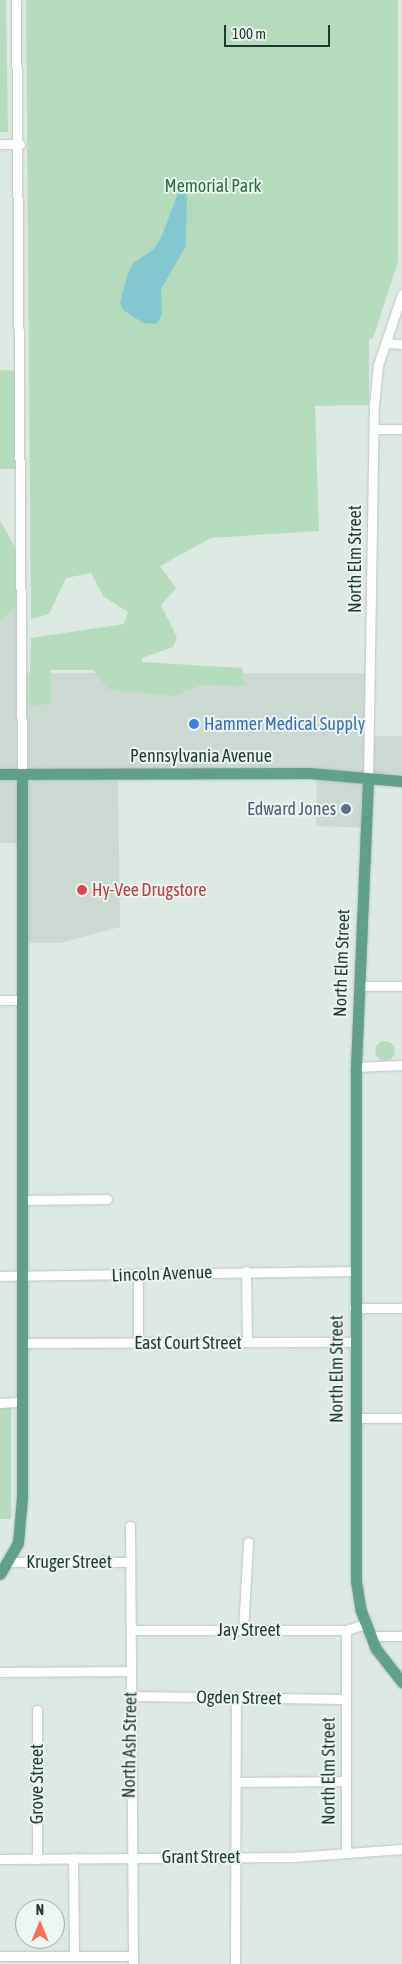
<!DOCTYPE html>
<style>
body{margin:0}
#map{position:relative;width:402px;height:1964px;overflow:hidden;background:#dde9e3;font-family:"Asap Condensed",sans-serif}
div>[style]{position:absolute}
.built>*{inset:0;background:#cbd9d2}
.green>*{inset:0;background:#b5dbbd}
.round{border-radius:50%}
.water>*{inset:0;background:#83c8d0}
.roads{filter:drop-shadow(0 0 1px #bcc4c1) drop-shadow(0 0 1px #bcc4c1)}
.minor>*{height:9px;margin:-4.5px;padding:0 4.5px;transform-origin:4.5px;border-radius:4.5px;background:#fff}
.major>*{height:11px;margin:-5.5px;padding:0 5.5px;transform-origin:5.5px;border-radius:5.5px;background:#60a08d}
.dots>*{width:14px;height:14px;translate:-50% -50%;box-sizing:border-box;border:2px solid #edf6f1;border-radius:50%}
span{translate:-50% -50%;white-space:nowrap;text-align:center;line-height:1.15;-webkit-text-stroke:4px #edf6f1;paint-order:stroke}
.park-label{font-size:18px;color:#297041}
.street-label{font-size:18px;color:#1f3930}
.shop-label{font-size:18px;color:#366cbe}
.left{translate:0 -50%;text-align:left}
.service-label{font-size:18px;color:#4e5e75}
.right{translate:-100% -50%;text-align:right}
.health-label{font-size:18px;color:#be3a42}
.north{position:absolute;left:15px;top:1899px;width:50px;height:50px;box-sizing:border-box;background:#edf6f1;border:1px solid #9baaa4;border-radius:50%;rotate:0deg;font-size:14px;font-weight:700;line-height:20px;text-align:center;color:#1f3930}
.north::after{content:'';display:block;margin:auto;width:18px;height:22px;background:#f47150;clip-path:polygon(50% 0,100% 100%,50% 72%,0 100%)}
.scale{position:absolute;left:224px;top:25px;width:106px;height:22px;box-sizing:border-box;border:2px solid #1f3930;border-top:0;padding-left:6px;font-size:15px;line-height:18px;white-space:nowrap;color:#1f3930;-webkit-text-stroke:4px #edf6f1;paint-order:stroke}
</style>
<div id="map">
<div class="built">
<div style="clip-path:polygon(20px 605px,21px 673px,372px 673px,371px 736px,402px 736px,402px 781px,368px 780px,366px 828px,316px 826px,317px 774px,118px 774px,120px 927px,60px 943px,22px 943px,22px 843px,0 843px,0 620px)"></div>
</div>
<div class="green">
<div style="clip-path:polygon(0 0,6px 0,8px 132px,0 132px)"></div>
<div style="clip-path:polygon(26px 0,398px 0,398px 262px,373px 338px,369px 339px,369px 405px,315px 406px,319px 531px,211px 538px,160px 566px,176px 588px,161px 605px,177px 637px,173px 647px,142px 658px,142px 662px,242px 668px,245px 686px,201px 685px,174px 696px,131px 692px,108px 689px,93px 670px,51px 670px,50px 704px,29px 706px,31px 638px,124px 624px,128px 612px,104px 597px,91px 573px,66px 578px,49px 614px,31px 619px)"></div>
<div style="clip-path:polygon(0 370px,20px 371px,19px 469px,0 469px)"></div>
<div style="clip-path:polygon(0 520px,19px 555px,20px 605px,0 620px)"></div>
<div class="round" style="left:375px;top:1041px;width:20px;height:20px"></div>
<div style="clip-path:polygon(0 1406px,11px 1406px,11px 1519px,0 1519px)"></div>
</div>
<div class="water">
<div style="clip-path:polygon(187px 187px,186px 246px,161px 289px,162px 315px,156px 324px,143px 323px,123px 310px,120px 303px,127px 276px,133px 263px,153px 250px,161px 238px,178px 193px)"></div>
</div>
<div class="roads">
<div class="minor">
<div style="left:16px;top:0;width:774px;rotate:89.56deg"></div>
<div style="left:0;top:144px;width:20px"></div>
<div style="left:386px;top:343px;width:16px;rotate:4deg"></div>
<div style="left:374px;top:429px;width:28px"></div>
<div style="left:368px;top:780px;width:375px;rotate:-89.1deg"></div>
<div style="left:374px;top:405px;width:40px;rotate:-84.3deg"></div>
<div style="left:378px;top:365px;width:75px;rotate:-71.3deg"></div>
<div style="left:359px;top:986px;width:43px"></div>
<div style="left:0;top:1000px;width:22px"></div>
<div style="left:356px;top:1067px;width:46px;rotate:-2.5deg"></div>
<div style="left:22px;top:1200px;width:85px;rotate:-0.7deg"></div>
<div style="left:246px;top:1271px;width:71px;rotate:89.2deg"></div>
<div style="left:138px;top:1273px;width:70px;rotate:90deg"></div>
<div style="left:0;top:1276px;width:354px;rotate:-0.8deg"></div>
<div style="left:354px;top:1308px;width:48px"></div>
<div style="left:22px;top:1343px;width:332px;rotate:-0.2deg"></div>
<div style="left:0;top:1403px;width:22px;rotate:-3deg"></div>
<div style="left:355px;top:1418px;width:47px"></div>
<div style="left:130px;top:1526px;width:438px;rotate:89.6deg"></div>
<div style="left:8px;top:1562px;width:122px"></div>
<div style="left:131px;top:1630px;width:215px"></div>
<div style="left:346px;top:1630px;width:21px;rotate:-17deg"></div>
<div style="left:243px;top:1630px;width:88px;rotate:-86.7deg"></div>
<div style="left:346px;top:1630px;width:222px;rotate:90deg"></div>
<div style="left:371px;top:1636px;width:31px"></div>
<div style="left:0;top:1672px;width:131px;rotate:-0.4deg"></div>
<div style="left:131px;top:1696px;width:215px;rotate:0.8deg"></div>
<div style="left:37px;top:1710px;width:149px;rotate:90deg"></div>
<div style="left:236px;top:1782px;width:110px;rotate:-0.5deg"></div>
<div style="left:73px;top:1858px;width:98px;rotate:89.4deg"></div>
<div style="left:0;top:1859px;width:293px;rotate:-0.4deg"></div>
<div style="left:293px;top:1857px;width:109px;rotate:-4.2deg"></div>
<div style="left:0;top:1956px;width:132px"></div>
<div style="left:235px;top:1964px;width:266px;rotate:-89.8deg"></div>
</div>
<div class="major">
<div style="left:0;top:774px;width:309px;rotate:-0.2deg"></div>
<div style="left:309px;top:773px;width:93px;rotate:4.9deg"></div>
<div style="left:368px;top:780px;width:292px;rotate:92.4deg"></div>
<div style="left:356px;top:1072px;width:509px;rotate:90deg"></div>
<div style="left:356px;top:1581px;width:30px;rotate:81deg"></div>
<div style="left:361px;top:1611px;width:41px;rotate:68.5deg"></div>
<div style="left:376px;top:1649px;width:42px;rotate:51.8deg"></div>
<div style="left:0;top:1574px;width:36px;rotate:-60deg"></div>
<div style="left:18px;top:1543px;width:46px;rotate:-85deg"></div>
<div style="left:22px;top:1497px;width:723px;rotate:-90deg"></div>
</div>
</div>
<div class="dots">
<div style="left:194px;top:724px;background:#3f7fe0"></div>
<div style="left:346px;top:809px;background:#5c6f8a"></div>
<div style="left:82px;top:890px;background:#e0444e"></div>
</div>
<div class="park-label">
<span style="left:213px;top:186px">Memorial Park</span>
</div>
<div class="street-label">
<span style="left:355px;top:559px;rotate:-90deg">North Elm Street</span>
<span style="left:201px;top:756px">Pennsylvania Avenue</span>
<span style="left:342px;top:963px;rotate:-88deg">North Elm Street</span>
<span style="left:162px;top:1274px;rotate:-2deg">Lincoln Avenue</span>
<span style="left:188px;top:1343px">East Court Street</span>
<span style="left:337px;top:1369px;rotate:-90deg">North Elm Street</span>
<span style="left:69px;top:1562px">Kruger Street</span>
<span style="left:249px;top:1630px">Jay Street</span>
<span style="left:239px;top:1698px;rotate:1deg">Ogden Street</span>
<span style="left:130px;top:1745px;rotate:-89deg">North Ash Street</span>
<span style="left:329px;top:1771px;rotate:-90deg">North Elm Street</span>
<span style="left:37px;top:1784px;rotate:-90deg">Grove Street</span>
<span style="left:201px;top:1857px">Grant Street</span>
</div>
<div class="shop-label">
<span class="left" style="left:204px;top:724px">Hammer Medical Supply</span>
</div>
<div class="service-label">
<span class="right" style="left:336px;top:809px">Edward Jones</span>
</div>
<div class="health-label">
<span class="left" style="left:92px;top:890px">Hy-Vee Drugstore</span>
</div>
<div class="north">N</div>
<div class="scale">100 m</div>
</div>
